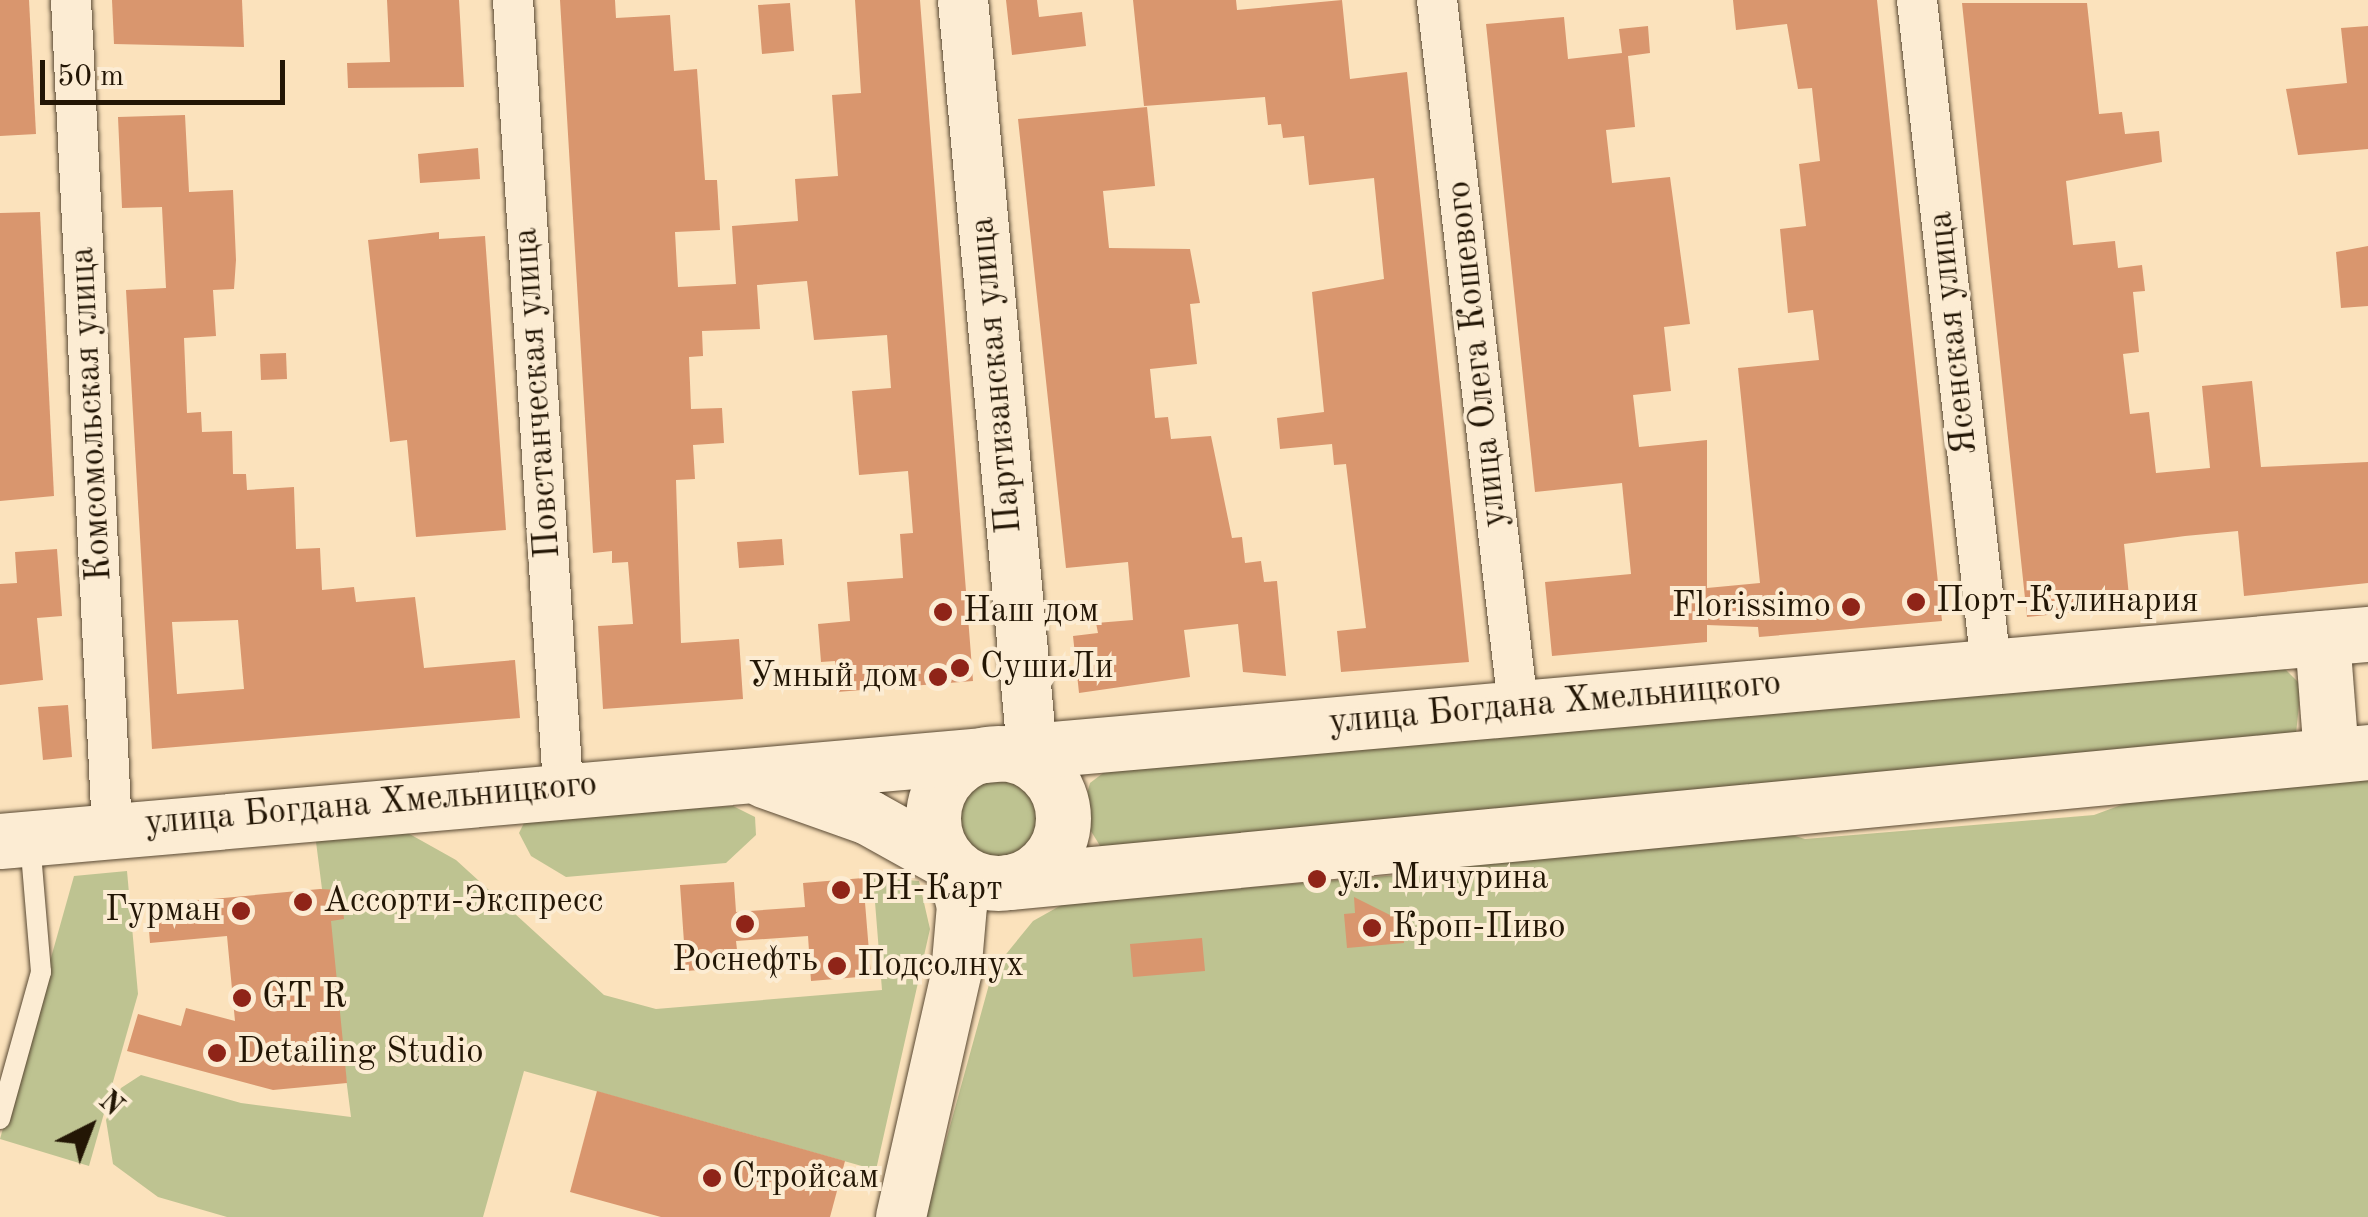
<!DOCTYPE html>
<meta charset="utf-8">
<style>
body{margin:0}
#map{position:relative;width:2368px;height:1217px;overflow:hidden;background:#fbe2bc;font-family:"Old Standard TT",serif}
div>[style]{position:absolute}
.green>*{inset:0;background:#bec391}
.round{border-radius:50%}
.building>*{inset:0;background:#d9966e}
.roads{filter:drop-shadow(0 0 2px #594933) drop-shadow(0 0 2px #594933)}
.service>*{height:20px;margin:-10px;padding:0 10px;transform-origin:10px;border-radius:10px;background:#fcecd3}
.minor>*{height:40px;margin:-20px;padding:0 20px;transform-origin:20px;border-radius:20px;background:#fcecd3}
.tertiary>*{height:50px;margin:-25px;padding:0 25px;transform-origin:25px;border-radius:25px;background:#fcecd3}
.secondary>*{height:55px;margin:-27.5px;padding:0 27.5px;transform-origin:27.5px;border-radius:27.5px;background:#fcecd3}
.secondary>.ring{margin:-27.5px;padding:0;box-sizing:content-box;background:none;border:55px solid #fcecd3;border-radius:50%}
.dots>*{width:28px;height:28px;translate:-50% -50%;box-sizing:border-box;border:5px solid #fcecd3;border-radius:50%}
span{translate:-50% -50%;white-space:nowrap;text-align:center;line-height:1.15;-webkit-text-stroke:8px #fcecd3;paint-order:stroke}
.street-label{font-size:35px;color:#231605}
.poi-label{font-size:35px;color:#231605}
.left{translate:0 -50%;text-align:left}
.right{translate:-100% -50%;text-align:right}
.north{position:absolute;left:40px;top:1077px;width:100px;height:100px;-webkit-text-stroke:8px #fcecd3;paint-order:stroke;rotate:42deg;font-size:28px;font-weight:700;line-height:40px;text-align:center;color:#231605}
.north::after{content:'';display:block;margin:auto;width:35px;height:45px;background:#231605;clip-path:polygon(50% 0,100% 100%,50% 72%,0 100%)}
.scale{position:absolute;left:40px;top:60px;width:245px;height:45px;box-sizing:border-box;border:5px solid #231605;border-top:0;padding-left:12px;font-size:30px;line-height:35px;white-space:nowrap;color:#231605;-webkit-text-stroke:8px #fcecd3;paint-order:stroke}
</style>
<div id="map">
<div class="green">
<div style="clip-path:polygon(2285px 669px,2301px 685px,2296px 734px,1102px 849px,1081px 815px,1090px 783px,1111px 767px)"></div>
<div class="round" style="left:955px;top:776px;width:88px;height:88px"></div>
<div style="clip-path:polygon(2368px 779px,2368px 1217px,925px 1217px,993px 970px,1033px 921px,1065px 903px,1398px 875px,1407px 863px,1769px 828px,1805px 839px,2094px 815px,2132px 801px)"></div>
<div style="clip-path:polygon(733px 806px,755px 817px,756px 835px,726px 863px,566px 877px,531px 856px,519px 833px,526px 819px)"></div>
<div style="clip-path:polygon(406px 832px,456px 860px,604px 995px,656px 1009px,882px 990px,873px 877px,919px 881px,930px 929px,876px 1170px,524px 1071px,483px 1217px,227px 1217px,158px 1197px,113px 1164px,106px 1120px,121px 1088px,141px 1075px,241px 1103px,351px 1117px,315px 834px)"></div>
<div style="clip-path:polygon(127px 871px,138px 994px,89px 1166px,0 1139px,74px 876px)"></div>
</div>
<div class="building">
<div style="clip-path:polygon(0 0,29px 0,36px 134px,0 136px)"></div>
<div style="clip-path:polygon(112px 0,242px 0,244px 47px,114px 44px)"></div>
<div style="clip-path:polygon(387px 0,459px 0,464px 87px,348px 88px,347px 63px,390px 62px)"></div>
<div style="clip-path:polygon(560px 0,615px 0,616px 18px,670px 15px,674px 71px,697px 69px,705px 180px,717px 180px,720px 230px,675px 232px,678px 287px,736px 284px,732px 226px,798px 221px,795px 179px,838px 176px,832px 95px,861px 93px,855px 0,920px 0,973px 681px,837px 692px,835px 661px,821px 662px,818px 624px,850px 621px,847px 582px,903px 578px,900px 534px,913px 533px,908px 471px,859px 475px,852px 391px,891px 388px,887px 335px,814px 340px,807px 281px,757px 285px,760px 329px,702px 331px,703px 356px,689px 357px,691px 409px,722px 408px,724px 443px,693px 445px,695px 479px,676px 480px,681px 643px,739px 639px,743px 699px,603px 709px,598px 626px,633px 624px,628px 562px,612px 563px,612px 551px,593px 553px)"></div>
<div style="clip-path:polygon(1006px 0,1037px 0,1039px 17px,1082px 12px,1086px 46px,1012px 55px)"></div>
<div style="clip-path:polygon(1133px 0,1236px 0,1237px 10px,1342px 0,1350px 79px,1407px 72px,1469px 662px,1341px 672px,1337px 631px,1366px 628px,1346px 464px,1334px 465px,1332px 444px,1280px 449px,1277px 418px,1324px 412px,1312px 292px,1384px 279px,1374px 178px,1309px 185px,1304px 136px,1283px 138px,1281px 124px,1268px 125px,1265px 97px,1144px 106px)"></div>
<div style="clip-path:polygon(1733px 0,1877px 0,1942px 621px,1759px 637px,1758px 627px,1707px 625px,1707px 642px,1552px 656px,1545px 582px,1631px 574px,1622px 483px,1535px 492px,1486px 24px,1564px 17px,1568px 59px,1622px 53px,1619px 29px,1648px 26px,1650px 53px,1628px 56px,1635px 127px,1606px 130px,1612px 183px,1670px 177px,1690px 324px,1664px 327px,1671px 391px,1633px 395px,1639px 447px,1707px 440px,1707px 588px,1760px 583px,1738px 368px,1819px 360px,1813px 310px,1788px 313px,1780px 229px,1806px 226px,1799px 164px,1820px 161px,1812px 88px,1798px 89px,1787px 24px,1736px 30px)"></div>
<div style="clip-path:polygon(790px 3px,794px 51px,762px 54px,758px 5px)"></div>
<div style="clip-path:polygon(1962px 3px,2087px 3px,2099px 114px,2122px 112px,2125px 134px,2159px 131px,2162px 162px,2066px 181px,2073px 245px,2115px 241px,2118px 268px,2142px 265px,2145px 291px,2133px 292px,2139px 352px,2123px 354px,2130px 414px,2149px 412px,2156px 473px,2210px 468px,2202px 386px,2252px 381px,2261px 467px,2368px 462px,2368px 583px,2244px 596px,2238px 531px,2185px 536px,2124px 544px,2130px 607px,2027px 617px)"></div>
<div style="clip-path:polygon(2368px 26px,2368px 149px,2298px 155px,2286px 89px,2347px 83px,2341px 28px)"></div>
<div style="clip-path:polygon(1147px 107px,1155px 186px,1103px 191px,1109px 248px,1190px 249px,1200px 303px,1190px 304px,1197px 364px,1150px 369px,1155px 418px,1168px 417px,1171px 439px,1211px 436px,1232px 538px,1242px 537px,1245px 563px,1261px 561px,1264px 582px,1277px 581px,1286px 676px,1243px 672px,1238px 624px,1184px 630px,1190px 677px,1079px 693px,1073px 636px,1098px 633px,1096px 623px,1133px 620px,1128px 562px,1066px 568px,1018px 119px)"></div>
<div style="clip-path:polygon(evenodd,185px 115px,189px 192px,233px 190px,236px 260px,234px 289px,213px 290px,216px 336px,184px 338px,187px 413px,201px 412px,202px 432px,232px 431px,233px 474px,246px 474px,247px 490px,294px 487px,296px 549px,320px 548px,322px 590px,354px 587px,356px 602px,415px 597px,424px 668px,515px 660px,520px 718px,152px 749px,126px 290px,166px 288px,162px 207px,122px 208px,118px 117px,185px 115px,238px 620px,244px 689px,177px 694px,172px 622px,238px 620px)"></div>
<div style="clip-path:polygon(478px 148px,480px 179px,420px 183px,418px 154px)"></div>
<div style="clip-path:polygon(40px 212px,54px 496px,0 501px,0 213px)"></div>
<div style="clip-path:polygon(439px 232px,439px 239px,485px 236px,506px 530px,416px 537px,407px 440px,390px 442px,368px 240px)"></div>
<div style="clip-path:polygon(2368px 246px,2368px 306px,2341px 308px,2336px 252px)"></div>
<div style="clip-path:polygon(286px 353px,287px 379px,261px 380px,260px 354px)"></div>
<div style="clip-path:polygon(782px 539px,784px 565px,739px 568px,737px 542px)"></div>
<div style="clip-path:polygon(57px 549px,62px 616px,37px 618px,43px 680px,0 685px,0 584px,17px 583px,15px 552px)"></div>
<div style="clip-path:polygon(68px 705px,72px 757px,43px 760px,38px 707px)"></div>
<div style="clip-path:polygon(863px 878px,871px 976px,811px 981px,808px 936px,736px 941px,739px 967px,686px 971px,680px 885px,734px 882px,736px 912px,805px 907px,803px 883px)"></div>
<div style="clip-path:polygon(320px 889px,341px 890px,344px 919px,331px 921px,347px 1083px,273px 1090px,127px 1051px,138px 1014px,181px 1026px,186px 1008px,235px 1021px,227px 936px,150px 943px,147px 905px)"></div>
<div style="clip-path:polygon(1354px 897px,1402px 921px,1404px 943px,1347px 948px,1344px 914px,1355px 913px)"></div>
<div style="clip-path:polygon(1202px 938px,1205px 971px,1133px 977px,1130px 944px)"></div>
<div style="clip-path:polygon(597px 1091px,845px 1161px,830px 1217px,661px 1217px,570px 1192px)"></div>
</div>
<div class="roads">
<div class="service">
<div style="left:0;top:1119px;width:153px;rotate:-74.4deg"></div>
<div style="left:41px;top:972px;width:132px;rotate:-94.8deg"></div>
</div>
<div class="minor">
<div style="left:71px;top:0;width:830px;rotate:87.17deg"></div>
<div style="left:513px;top:0;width:789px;rotate:86.36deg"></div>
<div style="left:1437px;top:0;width:712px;rotate:83.46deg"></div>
<div style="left:1917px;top:0;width:670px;rotate:83.66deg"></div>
</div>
<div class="tertiary">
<div style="left:963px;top:0;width:753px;rotate:84.74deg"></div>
<div style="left:901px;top:1217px;width:249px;rotate:-77.2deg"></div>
<div style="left:956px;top:974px;width:68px;rotate:-85deg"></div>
<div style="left:962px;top:906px;width:46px;rotate:-106.5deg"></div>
</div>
<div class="secondary">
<div style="left:2322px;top:638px;width:117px;rotate:85.6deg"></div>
<div class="ring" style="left:933px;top:753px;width:75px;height:75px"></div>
<div style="left:764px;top:780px;width:110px;rotate:19.6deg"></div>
<div style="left:868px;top:817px;width:93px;rotate:29.1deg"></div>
<div style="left:0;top:841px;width:2377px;rotate:-5deg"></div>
<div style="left:1009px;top:882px;width:1365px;rotate:-5.46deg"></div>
</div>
</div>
<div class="dots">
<div style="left:1916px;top:602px;background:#8f2418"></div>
<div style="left:1851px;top:607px;background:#8f2418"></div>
<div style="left:943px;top:612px;background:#8f2418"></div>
<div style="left:960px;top:668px;background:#8f2418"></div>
<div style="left:938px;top:677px;background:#8f2418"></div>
<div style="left:1317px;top:879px;background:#8f2418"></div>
<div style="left:841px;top:890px;background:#8f2418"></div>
<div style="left:303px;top:902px;background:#8f2418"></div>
<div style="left:241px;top:911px;background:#8f2418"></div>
<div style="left:745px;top:924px;background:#8f2418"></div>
<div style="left:1372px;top:928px;background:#8f2418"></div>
<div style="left:837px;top:966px;background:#8f2418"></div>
<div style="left:242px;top:998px;background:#8f2418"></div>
<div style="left:217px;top:1053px;background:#8f2418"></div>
<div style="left:712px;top:1178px;background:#8f2418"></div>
</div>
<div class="street-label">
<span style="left:1954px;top:333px;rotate:-96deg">Ясенская улица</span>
<span style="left:1478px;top:354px;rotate:-96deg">улица Олега Кошевого</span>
<span style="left:997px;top:375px;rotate:-95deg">Партизанская улица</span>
<span style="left:538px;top:393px;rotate:-94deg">Повстанческая улица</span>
<span style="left:92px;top:414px;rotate:-93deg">Комсомольская улица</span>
<span style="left:1555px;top:704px;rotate:-5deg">улица Богдана Хмельницкого</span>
<span style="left:371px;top:805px;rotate:-5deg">улица Богдана Хмельницкого</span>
</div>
<div class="poi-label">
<span class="left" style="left:1936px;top:602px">Порт-Кулинария</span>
<span class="right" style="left:1831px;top:607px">Florissimo</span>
<span class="left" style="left:963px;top:612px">Наш дом</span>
<span class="left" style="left:980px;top:668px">СушиЛи</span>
<span class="right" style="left:918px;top:677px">Умный дом</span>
<span class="left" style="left:1337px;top:879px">ул. Мичурина</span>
<span class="left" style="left:861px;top:890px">РН-Карт</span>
<span class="left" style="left:323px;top:902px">Ассорти-Экспресс</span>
<span class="right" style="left:221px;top:911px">Гурман</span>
<span class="left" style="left:1392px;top:928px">Кроп-Пиво</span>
<span style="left:745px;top:961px">Роснефть</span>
<span class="left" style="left:857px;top:966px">Подсолнух</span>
<span class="left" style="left:262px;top:998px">GT R</span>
<span class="left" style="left:237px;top:1053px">Detailing Studio</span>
<span class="left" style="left:732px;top:1178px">Стройсам</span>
</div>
<div class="north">N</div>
<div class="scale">50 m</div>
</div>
